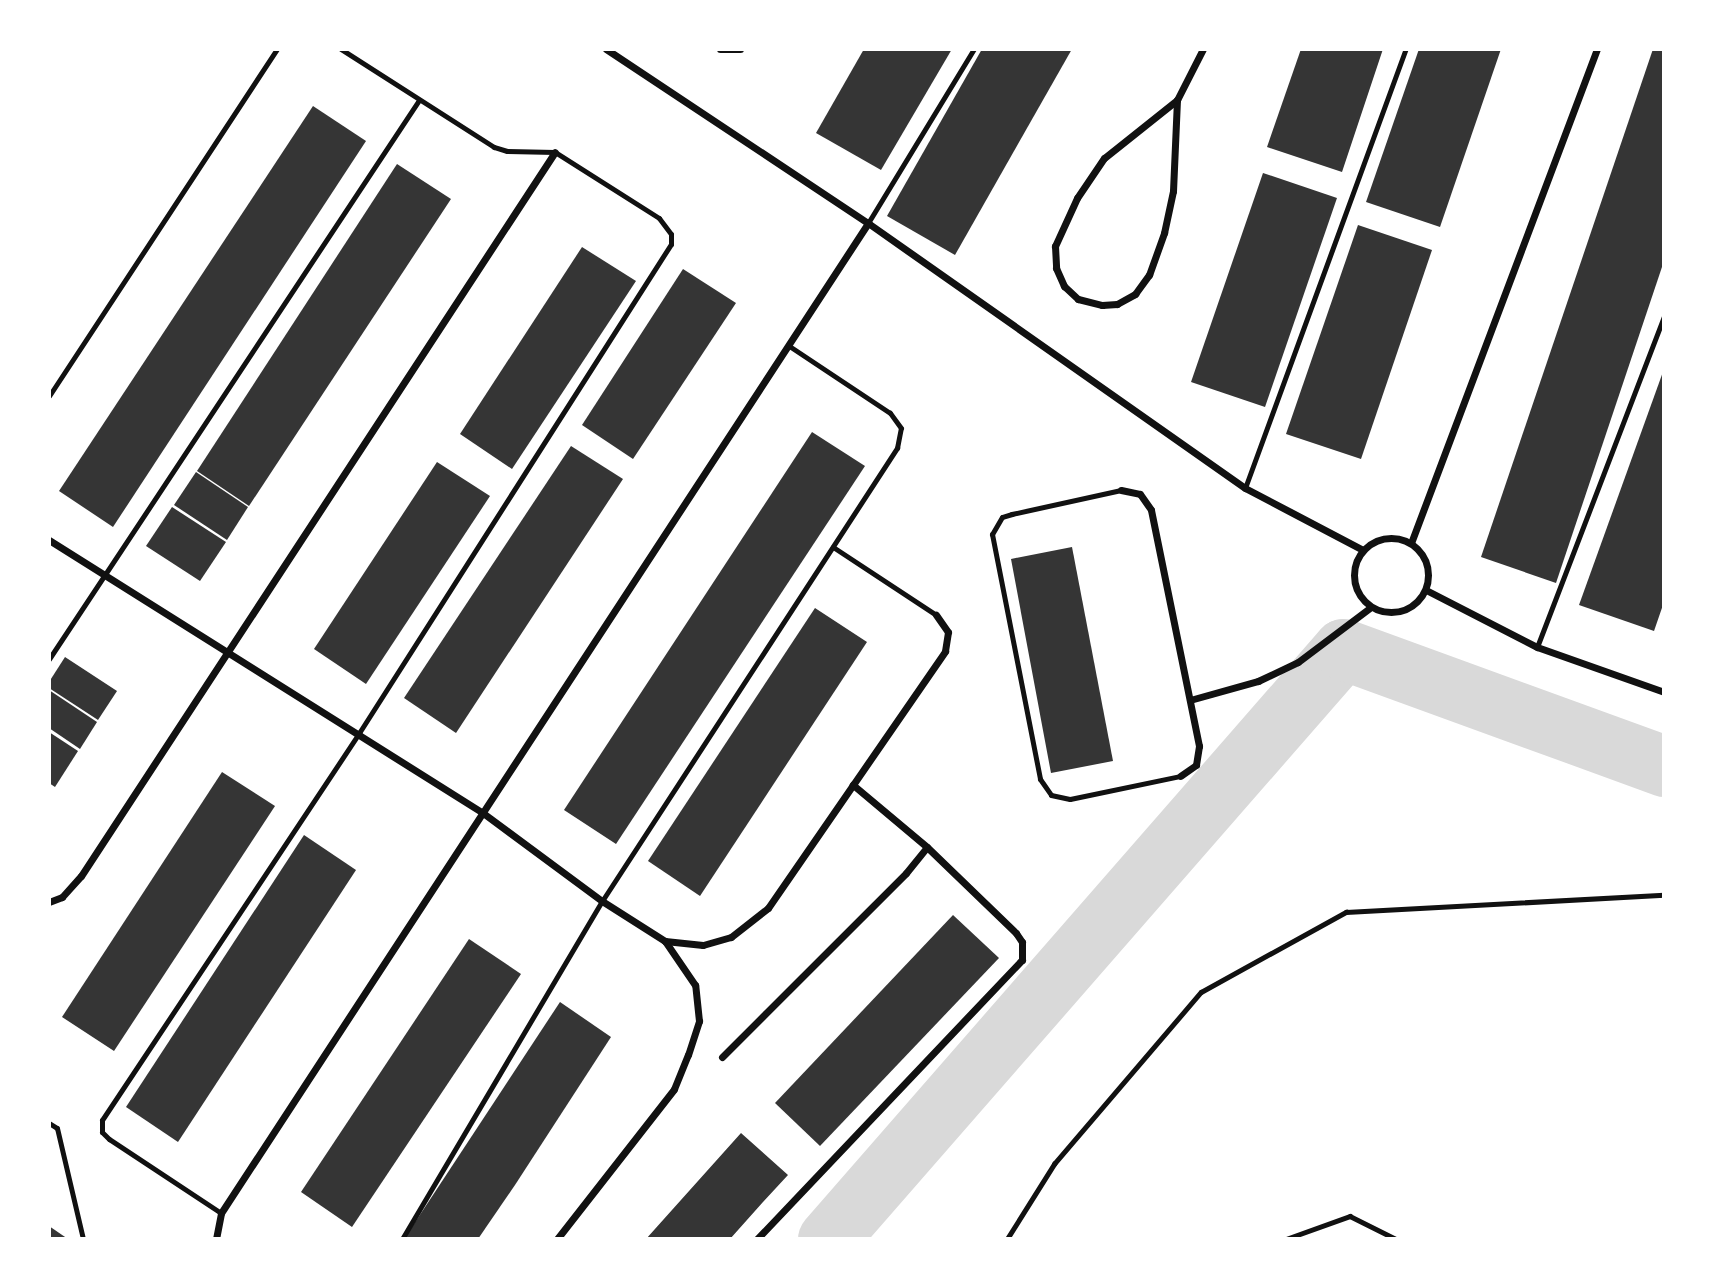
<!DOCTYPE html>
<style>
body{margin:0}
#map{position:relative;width:1713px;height:1288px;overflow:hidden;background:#fff;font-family:"Open Sans",sans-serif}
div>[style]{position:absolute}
.river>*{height:61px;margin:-30.5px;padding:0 30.5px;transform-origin:30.5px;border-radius:30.5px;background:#d9d9d9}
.building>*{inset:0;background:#353535}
.path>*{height:4.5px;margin:-2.25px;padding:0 2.25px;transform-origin:2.25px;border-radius:2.25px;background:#111}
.service>*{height:5px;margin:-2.5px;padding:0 2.5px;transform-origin:2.5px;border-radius:2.5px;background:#111}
.minor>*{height:7px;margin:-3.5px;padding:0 3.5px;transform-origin:3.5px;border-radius:3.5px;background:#111}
.minor>.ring{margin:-3.5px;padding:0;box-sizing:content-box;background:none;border:7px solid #111;border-radius:50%}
span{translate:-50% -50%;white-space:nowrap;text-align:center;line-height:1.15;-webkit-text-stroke:7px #fff;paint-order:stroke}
.frame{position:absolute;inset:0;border:51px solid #fff;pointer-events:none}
</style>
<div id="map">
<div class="river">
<div style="left:828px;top:1239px;width:783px;rotate:-48.88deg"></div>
<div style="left:1343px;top:649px;width:342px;rotate:20deg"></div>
</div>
<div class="building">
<div style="clip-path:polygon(864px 49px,952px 49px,881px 170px,816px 133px)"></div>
<div style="clip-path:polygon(982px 49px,1072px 49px,955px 255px,887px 216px)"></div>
<div style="clip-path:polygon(1301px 49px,1383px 49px,1342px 172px,1267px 147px)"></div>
<div style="clip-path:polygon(1419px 49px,1501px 49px,1440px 227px,1366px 202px)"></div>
<div style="clip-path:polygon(1653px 49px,1664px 49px,1664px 261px,1556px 583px,1481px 557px)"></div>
<div style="clip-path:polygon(313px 106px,366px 141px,113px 527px,59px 491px)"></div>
<div style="clip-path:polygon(397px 164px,451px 199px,249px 506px,197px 471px)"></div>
<div style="clip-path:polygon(1263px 173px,1337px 198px,1265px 407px,1191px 382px)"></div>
<div style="clip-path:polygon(1358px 225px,1432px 250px,1361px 459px,1286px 434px)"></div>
<div style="clip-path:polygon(582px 247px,636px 281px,512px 469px,460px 434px)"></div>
<div style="clip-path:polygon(683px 269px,736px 303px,633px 459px,582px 425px)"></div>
<div style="clip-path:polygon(1664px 369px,1664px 602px,1654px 631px,1579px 605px)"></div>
<div style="clip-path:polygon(812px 432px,865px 466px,616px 844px,564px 810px)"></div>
<div style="clip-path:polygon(571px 446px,623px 479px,456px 733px,404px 698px)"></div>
<div style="clip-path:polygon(437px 462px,490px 496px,366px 684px,314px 649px)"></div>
<div style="clip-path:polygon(196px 472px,248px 507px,227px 540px,174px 505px)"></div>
<div style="clip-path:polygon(172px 507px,226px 542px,200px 581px,146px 546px)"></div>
<div style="clip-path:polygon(1072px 547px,1113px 761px,1051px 773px,1011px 559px)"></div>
<div style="clip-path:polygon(815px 608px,867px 642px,700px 896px,648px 861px)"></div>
<div style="clip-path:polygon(65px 657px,117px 691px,98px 720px,49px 688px,49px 682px)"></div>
<div style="clip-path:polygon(49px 690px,97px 722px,80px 749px,49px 728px)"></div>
<div style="clip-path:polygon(49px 732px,78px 751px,55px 787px,49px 783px)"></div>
<div style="clip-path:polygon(222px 772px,275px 806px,114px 1051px,62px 1017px)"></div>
<div style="clip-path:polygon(304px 835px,356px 870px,178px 1142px,126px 1107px)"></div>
<div style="clip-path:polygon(953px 915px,999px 958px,820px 1146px,775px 1103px)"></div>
<div style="clip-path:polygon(469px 939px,521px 974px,352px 1227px,301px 1192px)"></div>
<div style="clip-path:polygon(560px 1002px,611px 1037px,515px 1185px,478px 1239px,404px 1239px)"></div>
<div style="clip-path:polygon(741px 1133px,788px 1175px,763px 1202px,730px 1239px,646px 1239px)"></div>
<div style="clip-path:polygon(49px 1226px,68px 1239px,49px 1239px)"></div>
</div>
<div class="path">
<div style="left:1007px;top:1239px;width:89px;rotate:-57.9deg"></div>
<div style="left:1054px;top:1164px;width:226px;rotate:-49.5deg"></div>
<div style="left:1201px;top:992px;width:166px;rotate:-28.9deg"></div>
<div style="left:1346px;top:912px;width:318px;rotate:-3.1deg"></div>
<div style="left:1286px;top:1239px;width:68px;rotate:-19.8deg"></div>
<div style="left:1350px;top:1216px;width:51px;rotate:26.6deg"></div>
</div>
<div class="service">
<div style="left:868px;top:223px;width:204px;rotate:-58.7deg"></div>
<div style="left:49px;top:396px;width:415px;rotate:-56.7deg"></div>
<div style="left:1245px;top:488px;width:468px;rotate:-69.9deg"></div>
<div style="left:1121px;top:490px;width:112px;rotate:167.6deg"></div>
<div style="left:1012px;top:514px;width:10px;rotate:163deg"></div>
<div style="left:1002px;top:517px;width:20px;rotate:120deg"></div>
<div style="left:992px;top:534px;width:250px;rotate:78.9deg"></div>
<div style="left:1040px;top:779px;width:19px;rotate:55deg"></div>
<div style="left:1051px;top:795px;width:19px;rotate:12deg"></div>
<div style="left:1070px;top:799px;width:112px;rotate:-11.8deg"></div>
<div style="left:833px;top:547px;width:123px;rotate:33.4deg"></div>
<div style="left:1537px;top:647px;width:355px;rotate:-69deg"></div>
<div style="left:49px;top:659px;width:670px;rotate:-56.5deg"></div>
<div style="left:49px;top:1123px;width:9px;rotate:32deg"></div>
<div style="left:57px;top:1128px;width:114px;rotate:76.8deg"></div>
<div style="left:221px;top:1213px;width:134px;rotate:-146.5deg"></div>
<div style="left:109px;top:1139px;width:10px;rotate:-135deg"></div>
<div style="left:102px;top:1132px;width:12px;rotate:-90deg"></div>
<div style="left:102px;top:1120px;width:465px;rotate:-56.4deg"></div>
<div style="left:359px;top:733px;width:580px;rotate:-57.46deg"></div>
<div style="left:671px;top:244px;width:10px;rotate:-90deg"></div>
<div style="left:671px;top:234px;width:20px;rotate:-127deg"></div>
<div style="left:659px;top:218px;width:123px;rotate:-147.6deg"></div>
<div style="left:555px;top:152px;width:48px;rotate:-178.8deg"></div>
<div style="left:507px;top:151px;width:14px;rotate:-163deg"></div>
<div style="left:494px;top:147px;width:182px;rotate:-147.4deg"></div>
<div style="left:402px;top:1239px;width:393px;rotate:-59.4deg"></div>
<div style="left:602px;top:901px;width:541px;rotate:-56.93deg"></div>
<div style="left:897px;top:448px;width:20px;rotate:-79deg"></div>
<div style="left:901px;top:428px;width:19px;rotate:-126deg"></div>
<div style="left:890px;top:413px;width:121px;rotate:-146.4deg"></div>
</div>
<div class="minor">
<div style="left:606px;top:49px;width:315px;rotate:33.6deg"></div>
<div style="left:868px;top:223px;width:461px;rotate:35.1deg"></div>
<div style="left:1245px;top:488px;width:133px;rotate:27.7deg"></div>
<div style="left:720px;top:49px;width:20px"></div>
<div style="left:1177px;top:100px;width:93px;rotate:141.5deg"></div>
<div style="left:1104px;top:158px;width:48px;rotate:124deg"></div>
<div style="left:1077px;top:198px;width:53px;rotate:114.6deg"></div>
<div style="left:1055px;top:246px;width:22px;rotate:87deg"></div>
<div style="left:1056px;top:268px;width:20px;rotate:66deg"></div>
<div style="left:1064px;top:286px;width:19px;rotate:43deg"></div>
<div style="left:1078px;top:299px;width:25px;rotate:14deg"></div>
<div style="left:1102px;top:305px;width:15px;rotate:-4deg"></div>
<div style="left:1117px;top:304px;width:21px;rotate:-29deg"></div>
<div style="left:1135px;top:294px;width:24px;rotate:-54deg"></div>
<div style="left:1149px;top:275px;width:45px;rotate:-70.3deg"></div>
<div style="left:1164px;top:233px;width:43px;rotate:-77.9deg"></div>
<div style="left:1173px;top:191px;width:91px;rotate:-87.5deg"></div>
<div style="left:1177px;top:100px;width:57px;rotate:-63deg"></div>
<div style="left:1121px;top:490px;width:19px;rotate:12deg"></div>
<div style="left:1140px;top:494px;width:19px;rotate:55deg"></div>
<div style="left:1151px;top:510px;width:241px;rotate:78.5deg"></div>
<div style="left:1199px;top:746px;width:19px;rotate:99deg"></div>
<div style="left:1196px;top:765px;width:19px;rotate:145deg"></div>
<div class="ring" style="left:1354px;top:538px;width:67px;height:67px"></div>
<div style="left:49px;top:540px;width:513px;rotate:32.17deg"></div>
<div style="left:483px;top:813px;width:148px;rotate:36.5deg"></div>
<div style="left:602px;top:901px;width:75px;rotate:32.4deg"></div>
<div style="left:665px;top:941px;width:38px;rotate:6deg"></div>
<div style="left:703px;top:945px;width:29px;rotate:-16deg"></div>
<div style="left:731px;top:937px;width:47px;rotate:-38.1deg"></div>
<div style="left:768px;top:908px;width:312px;rotate:-55.4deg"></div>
<div style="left:945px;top:651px;width:19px;rotate:-81deg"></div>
<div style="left:948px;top:632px;width:21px;rotate:-125deg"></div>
<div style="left:1411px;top:543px;width:528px;rotate:-69.37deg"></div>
<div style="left:1426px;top:590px;width:125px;rotate:27.2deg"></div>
<div style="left:1537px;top:647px;width:135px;rotate:19.5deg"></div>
<div style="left:1190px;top:700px;width:71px;rotate:-15.6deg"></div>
<div style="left:1258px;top:681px;width:44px;rotate:-25.4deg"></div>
<div style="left:1298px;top:662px;width:91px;rotate:-37deg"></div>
<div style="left:49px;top:902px;width:14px;rotate:-21deg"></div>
<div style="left:62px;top:897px;width:28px;rotate:-48deg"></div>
<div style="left:81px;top:876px;width:865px;rotate:-56.79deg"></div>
<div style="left:722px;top:1057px;width:260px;rotate:-45deg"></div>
<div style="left:906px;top:873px;width:33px;rotate:-51deg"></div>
<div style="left:927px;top:847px;width:97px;rotate:-140deg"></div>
<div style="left:216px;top:1239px;width:26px;rotate:-79deg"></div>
<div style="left:221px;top:1213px;width:1183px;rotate:-56.83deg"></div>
<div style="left:557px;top:1239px;width:190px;rotate:-52deg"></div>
<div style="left:674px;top:1089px;width:37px;rotate:-68deg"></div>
<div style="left:688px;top:1055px;width:36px;rotate:-72deg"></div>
<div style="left:699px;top:1021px;width:36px;rotate:-96deg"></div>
<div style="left:695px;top:985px;width:53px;rotate:-124.3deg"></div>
<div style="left:757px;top:1239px;width:385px;rotate:-46.5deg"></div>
<div style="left:1022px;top:960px;width:18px;rotate:-90deg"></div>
<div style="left:1022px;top:942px;width:11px;rotate:-124deg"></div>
<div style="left:1016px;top:933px;width:124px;rotate:-136deg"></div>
</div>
<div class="frame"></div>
</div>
